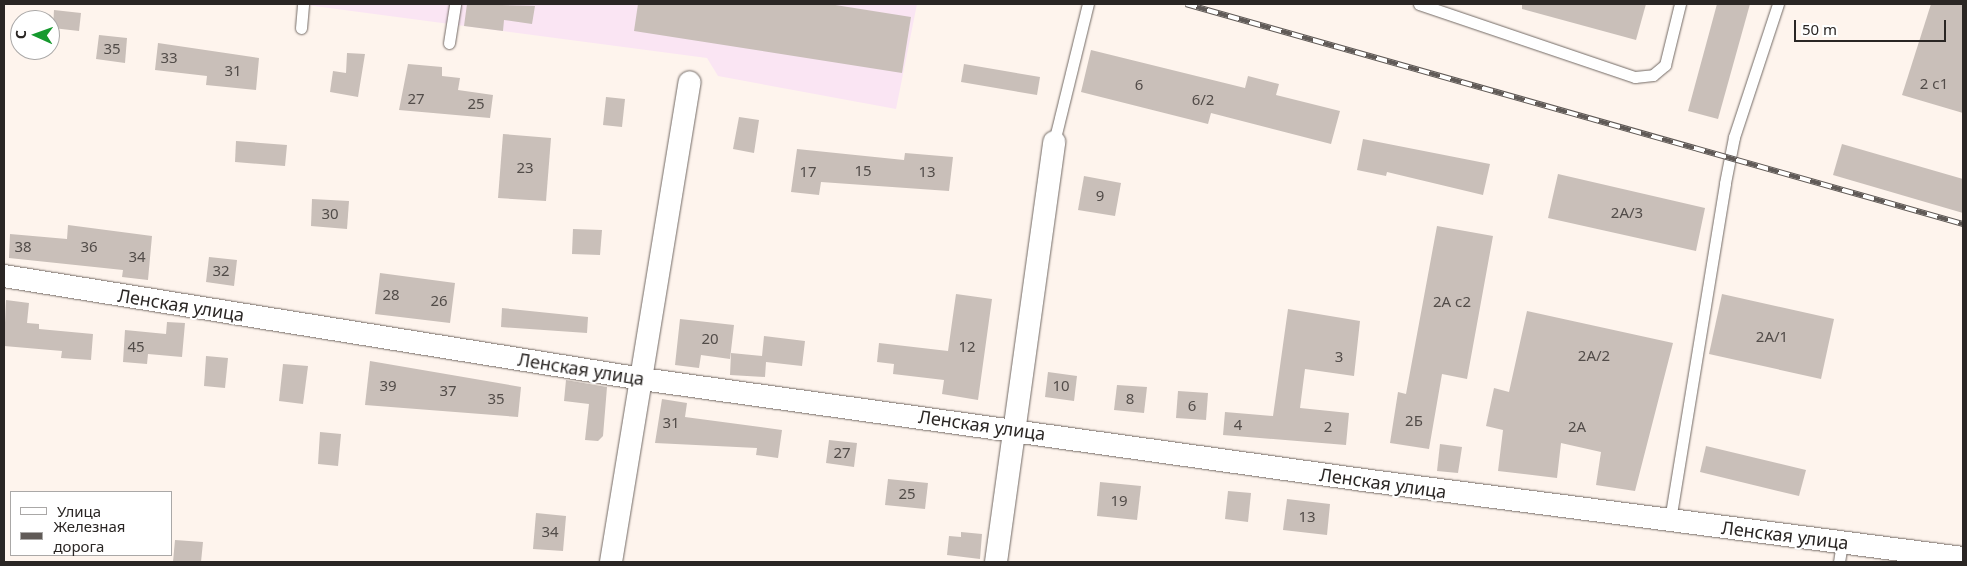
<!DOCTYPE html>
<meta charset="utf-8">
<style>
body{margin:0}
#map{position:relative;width:1967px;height:566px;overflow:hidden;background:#fef4ed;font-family:"Noto Sans",sans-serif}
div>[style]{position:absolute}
.industrial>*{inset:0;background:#fae5f3}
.building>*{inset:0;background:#c9bfb9}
.roads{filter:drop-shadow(0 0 1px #726964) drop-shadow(0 0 1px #726964)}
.service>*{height:11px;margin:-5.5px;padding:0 5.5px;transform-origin:5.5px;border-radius:5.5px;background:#fff}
.minor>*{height:22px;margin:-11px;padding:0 11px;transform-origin:11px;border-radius:11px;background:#fff}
.rail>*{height:5.5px;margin-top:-2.75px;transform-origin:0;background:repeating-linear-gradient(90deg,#fff 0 11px,#605a57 0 22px);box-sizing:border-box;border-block:1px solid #605a57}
span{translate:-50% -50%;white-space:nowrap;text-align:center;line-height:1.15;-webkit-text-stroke:4px #fff;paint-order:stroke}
.number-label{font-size:15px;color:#524c49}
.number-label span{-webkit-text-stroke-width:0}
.street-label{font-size:18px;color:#2a2624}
.frame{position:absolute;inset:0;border:5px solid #2a2624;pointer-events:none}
.legend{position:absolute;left:10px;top:491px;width:162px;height:65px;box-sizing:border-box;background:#fff;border:1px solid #aaa8a7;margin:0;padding:6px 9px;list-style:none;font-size:15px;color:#2a2624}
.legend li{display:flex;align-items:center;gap:10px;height:25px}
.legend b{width:25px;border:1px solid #aaa8a7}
.north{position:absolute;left:10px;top:10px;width:50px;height:50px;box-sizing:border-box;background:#fff;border:1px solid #aaa8a7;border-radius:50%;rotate:272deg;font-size:14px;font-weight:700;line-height:20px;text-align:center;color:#2a2624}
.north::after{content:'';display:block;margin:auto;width:18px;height:22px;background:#16992e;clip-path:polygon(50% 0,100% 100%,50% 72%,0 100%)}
.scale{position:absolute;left:1794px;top:20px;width:152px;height:22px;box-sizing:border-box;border:2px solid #2a2624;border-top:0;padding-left:6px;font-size:15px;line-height:18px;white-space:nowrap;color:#2a2624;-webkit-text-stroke:4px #fff;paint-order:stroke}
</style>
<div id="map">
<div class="industrial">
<div style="clip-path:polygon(299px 4px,917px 4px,896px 109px,718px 76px,707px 58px)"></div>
</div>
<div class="building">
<div style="clip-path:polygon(467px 4px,535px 6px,532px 24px,504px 20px,503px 31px,464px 26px)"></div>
<div style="clip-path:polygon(638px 4px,829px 4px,911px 17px,902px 73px,634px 31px)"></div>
<div style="clip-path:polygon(1522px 4px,1646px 4px,1636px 40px,1522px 9px)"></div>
<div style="clip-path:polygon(1717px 4px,1750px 4px,1718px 119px,1688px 111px)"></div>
<div style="clip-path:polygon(1931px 4px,1963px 4px,1963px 113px,1902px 95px)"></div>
<div style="clip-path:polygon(54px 10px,81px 13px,79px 31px,53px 28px)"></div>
<div style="clip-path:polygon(99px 35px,127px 38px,125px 63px,96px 59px)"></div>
<div style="clip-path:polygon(158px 43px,259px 58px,256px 90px,206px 85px,207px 76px,155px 70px)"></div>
<div style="clip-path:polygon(1091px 50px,1245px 88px,1248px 76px,1279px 84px,1276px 95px,1340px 111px,1331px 144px,1211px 113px,1208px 124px,1081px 92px)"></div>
<div style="clip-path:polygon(347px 53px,365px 54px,358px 97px,330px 92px,333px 71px,346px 73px)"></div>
<div style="clip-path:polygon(408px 64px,442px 67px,442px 76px,460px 78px,458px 90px,493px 95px,490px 118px,399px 110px)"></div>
<div style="clip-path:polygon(964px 64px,1040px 77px,1037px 95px,961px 82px)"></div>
<div style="clip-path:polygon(606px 97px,625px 99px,622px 127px,603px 125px)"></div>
<div style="clip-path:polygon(739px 117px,759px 120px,754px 153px,733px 149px)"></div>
<div style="clip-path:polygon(503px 134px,551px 138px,546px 201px,498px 198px)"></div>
<div style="clip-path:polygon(1363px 139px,1490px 164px,1483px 195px,1387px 172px,1386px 176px,1357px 170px)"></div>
<div style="clip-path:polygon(236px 141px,287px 145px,285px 166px,235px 162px)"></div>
<div style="clip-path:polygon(1842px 144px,1963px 179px,1963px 213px,1833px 175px)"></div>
<div style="clip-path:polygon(797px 149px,904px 160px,905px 153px,953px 157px,949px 191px,821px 182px,819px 195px,791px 192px)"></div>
<div style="clip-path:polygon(1558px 174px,1705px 208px,1696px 251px,1548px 218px)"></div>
<div style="clip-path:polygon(1084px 176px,1121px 183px,1115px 216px,1078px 210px)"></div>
<div style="clip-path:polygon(312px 199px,349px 201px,347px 229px,311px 226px)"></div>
<div style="clip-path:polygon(68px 225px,152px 236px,148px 280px,122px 277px,123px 270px,9px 258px,10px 234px,67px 239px)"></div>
<div style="clip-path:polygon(1437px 226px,1493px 236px,1467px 379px,1442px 374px,1429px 449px,1390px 443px,1398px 392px,1406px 394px)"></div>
<div style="clip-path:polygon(573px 229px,602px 230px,600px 255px,572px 254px)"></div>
<div style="clip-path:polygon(209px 257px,237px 260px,234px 286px,206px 282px)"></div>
<div style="clip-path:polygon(380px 273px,455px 283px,450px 323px,375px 314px)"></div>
<div style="clip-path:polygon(956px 294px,992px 299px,978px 400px,942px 394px,944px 380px,893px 374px,894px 364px,877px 362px,879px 343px,948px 351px)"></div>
<div style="clip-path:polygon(1722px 294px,1834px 319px,1821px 379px,1709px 354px)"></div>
<div style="clip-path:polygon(6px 300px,29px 303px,27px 323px,39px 324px,39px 329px,93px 334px,91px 360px,61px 358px,62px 351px,4px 346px)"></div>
<div style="clip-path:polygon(502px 308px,588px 317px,587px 333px,501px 327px)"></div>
<div style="clip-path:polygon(1288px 309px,1360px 321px,1354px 376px,1305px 369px,1300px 408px,1349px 413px,1346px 445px,1223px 435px,1225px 412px,1273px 416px)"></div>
<div style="clip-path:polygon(1527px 311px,1673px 343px,1635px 491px,1596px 485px,1601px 452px,1561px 443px,1557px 478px,1498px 471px,1503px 430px,1486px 426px,1494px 388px,1509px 392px)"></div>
<div style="clip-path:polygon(680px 319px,734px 325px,730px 359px,701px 355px,699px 368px,675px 365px)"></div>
<div style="clip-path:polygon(167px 322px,185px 323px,182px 357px,148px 354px,147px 364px,123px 362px,125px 330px,166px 334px)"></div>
<div style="clip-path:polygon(764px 336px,805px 341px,802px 366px,766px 362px,765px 377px,730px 375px,731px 353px,762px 356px)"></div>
<div style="clip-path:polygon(206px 356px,228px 358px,225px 388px,204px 386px)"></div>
<div style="clip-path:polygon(370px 361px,521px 387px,518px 417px,365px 405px)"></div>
<div style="clip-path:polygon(283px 364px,308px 366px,303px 404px,279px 401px)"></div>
<div style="clip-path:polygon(1048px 372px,1077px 376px,1074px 401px,1045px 397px)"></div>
<div style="clip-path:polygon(566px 380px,607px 387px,603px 436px,598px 441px,585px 440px,589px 404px,564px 401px)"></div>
<div style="clip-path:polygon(1117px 385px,1147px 387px,1144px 413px,1114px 410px)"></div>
<div style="clip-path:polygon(1178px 391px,1208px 393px,1206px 420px,1176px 418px)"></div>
<div style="clip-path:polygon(662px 399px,687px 403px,685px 417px,782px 430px,778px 458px,756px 455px,757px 448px,655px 443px)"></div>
<div style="clip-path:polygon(320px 432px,341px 434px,338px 466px,318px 464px)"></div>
<div style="clip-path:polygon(829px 440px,857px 443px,854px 467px,826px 463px)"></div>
<div style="clip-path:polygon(1440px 444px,1462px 447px,1458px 473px,1437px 471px)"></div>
<div style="clip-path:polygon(1706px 446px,1806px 470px,1799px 496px,1700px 472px)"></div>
<div style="clip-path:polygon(888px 479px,928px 483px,925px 509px,885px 505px)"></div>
<div style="clip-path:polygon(1100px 482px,1141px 486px,1137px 520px,1097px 516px)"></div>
<div style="clip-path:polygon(1228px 491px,1251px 493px,1248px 522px,1225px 519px)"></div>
<div style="clip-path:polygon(1287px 499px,1330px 504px,1327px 535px,1283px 530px)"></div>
<div style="clip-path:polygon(536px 513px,566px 516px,563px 551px,533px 549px)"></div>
<div style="clip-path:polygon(961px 532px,982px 534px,980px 559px,947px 555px,949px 536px,961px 537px)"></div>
<div style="clip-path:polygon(175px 540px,203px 542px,201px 562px,173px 562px)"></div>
</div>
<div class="roads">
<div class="service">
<div style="left:1419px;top:4px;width:228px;rotate:18.7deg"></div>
<div style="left:1635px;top:77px;width:18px;rotate:-6deg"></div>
<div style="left:1653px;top:75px;width:16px;rotate:-40deg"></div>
<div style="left:1665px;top:65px;width:63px;rotate:-76.2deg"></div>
<div style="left:301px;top:28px;width:24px;rotate:-85deg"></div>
<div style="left:449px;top:43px;width:39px;rotate:-81deg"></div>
<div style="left:1054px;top:142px;width:142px;rotate:-76.2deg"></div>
<div style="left:1670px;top:520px;width:341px;rotate:-80.7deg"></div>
<div style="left:1725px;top:183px;width:47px;rotate:-78.9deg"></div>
<div style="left:1734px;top:137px;width:140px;rotate:-71.7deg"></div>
<div style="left:1839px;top:562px;width:20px;rotate:-81deg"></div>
</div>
<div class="minor">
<div style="left:4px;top:276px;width:646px;rotate:9.17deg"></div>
<div style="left:642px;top:379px;width:728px;rotate:7.97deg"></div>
<div style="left:1363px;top:480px;width:605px;rotate:7.41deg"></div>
<div style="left:611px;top:562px;width:486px;rotate:-80.7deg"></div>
<div style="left:996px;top:562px;width:424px;rotate:-82.1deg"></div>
</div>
</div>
<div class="rail">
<div style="left:1186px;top:4px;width:808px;rotate:15.81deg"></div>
</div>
<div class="number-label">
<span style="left:112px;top:49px">35</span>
<span style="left:169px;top:58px">33</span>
<span style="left:233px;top:71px">31</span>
<span style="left:1934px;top:84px">2 с1</span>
<span style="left:1139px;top:85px">6</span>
<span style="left:416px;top:99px">27</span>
<span style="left:1203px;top:100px">6/2</span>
<span style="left:476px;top:104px">25</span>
<span style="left:525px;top:168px">23</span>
<span style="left:863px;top:171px">15</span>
<span style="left:808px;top:172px">17</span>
<span style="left:927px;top:172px">13</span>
<span style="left:1100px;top:196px">9</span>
<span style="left:1627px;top:213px">2А/3</span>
<span style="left:330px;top:214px">30</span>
<span style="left:23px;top:247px">38</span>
<span style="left:89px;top:247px">36</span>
<span style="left:137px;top:257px">34</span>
<span style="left:221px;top:271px">32</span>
<span style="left:391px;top:295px">28</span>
<span style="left:439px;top:301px">26</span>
<span style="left:1452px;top:302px">2А с2</span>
<span style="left:1772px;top:337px">2А/1</span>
<span style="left:710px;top:339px">20</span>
<span style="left:136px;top:347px">45</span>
<span style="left:967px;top:347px">12</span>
<span style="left:1594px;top:356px">2А/2</span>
<span style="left:1339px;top:357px">3</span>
<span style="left:388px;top:386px">39</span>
<span style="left:1061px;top:386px">10</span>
<span style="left:448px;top:391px">37</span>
<span style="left:496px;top:399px">35</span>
<span style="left:1130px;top:399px">8</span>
<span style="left:1192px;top:406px">6</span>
<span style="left:1414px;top:421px">2Б</span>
<span style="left:671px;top:423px">31</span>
<span style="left:1238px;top:425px">4</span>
<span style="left:1328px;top:427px">2</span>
<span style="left:1577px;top:427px">2А</span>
<span style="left:842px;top:453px">27</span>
<span style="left:907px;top:494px">25</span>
<span style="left:1119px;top:501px">19</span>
<span style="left:1307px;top:517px">13</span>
<span style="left:550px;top:532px">34</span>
</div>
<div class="street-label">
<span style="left:181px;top:305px;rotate:9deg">Ленская улица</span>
<span style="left:581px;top:369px;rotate:9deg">Ленская улица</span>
<span style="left:982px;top:425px;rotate:8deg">Ленская улица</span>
<span style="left:1383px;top:483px;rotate:8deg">Ленская улица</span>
<span style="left:1785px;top:535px;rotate:7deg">Ленская улица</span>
</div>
<div class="frame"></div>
<ul class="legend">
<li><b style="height:6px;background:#fff"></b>Улица</li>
<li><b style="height:6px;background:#605a57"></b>Железная дорога</li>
</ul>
<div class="north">С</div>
<div class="scale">50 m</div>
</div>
